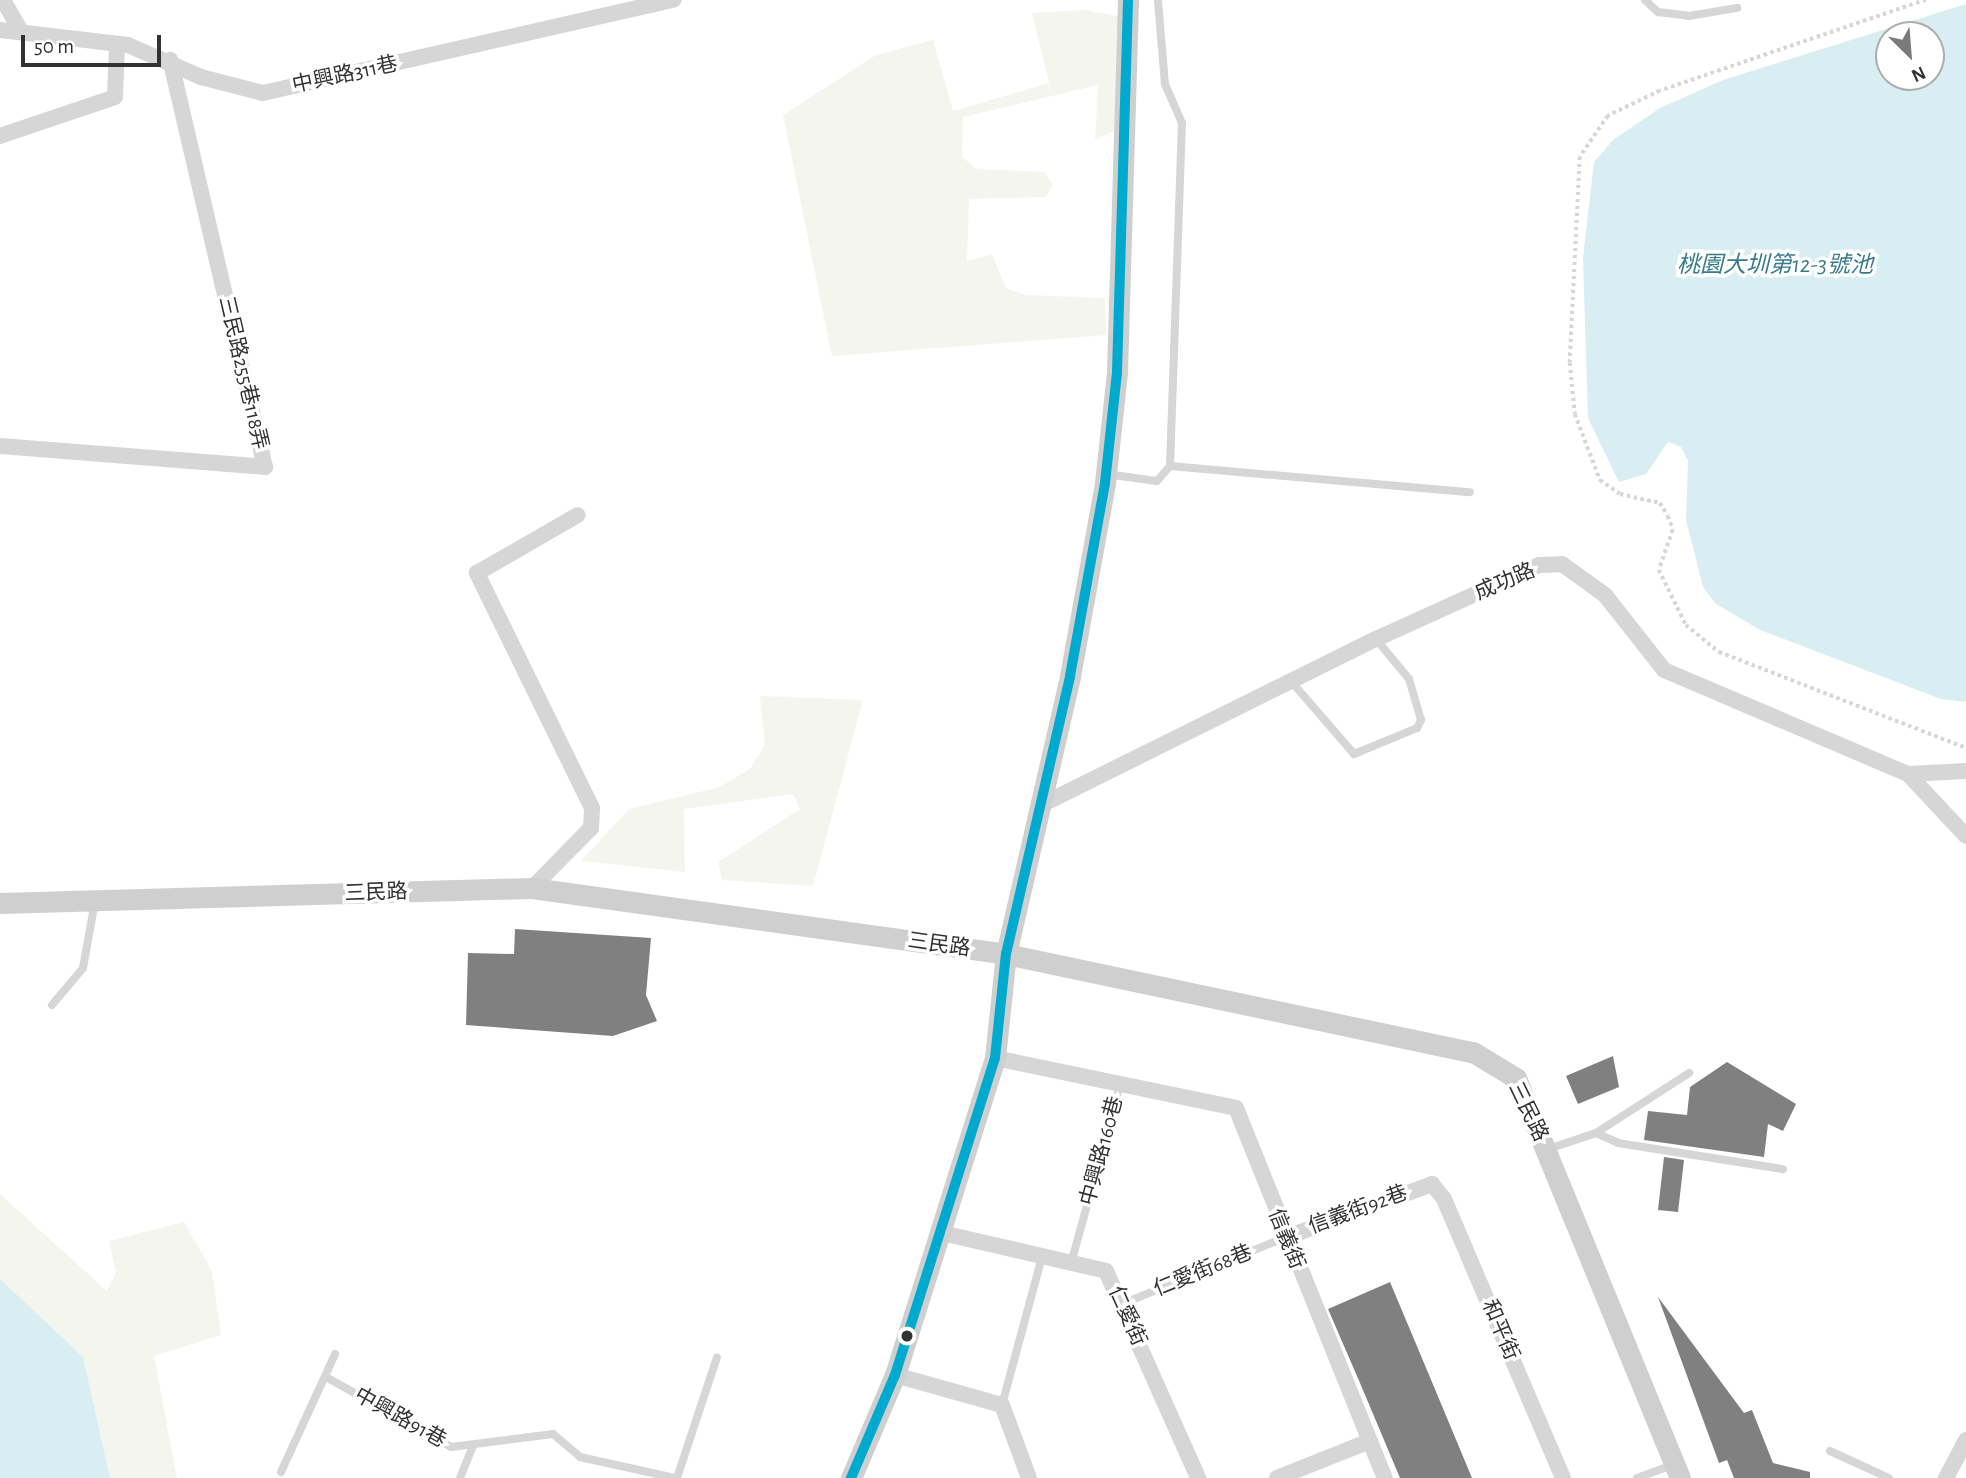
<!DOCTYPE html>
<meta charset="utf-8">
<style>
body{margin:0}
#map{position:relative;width:1966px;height:1478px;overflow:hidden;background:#fff;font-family:"Alegreya Sans","Noto Sans TC",sans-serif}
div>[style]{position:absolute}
.green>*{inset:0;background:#f4f6ee}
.water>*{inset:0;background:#d9eef2}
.building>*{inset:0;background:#808080}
.path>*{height:3.5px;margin-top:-1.75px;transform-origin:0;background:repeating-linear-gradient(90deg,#d6d6d6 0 3.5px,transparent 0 7px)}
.lane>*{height:8px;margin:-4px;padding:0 4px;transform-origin:4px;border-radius:4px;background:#d6d6d6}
.street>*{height:16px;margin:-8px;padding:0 8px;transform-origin:8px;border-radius:8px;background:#d6d6d6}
.secondary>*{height:21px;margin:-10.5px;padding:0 10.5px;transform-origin:10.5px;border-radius:10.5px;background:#cfcfcf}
.bus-1>*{height:10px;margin:-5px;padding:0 5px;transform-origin:5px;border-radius:5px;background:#00a9ce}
.dots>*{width:19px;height:19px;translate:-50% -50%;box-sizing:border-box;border:4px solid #fff;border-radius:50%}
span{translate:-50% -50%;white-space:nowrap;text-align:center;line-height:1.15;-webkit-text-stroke:7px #fff;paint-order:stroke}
.street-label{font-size:21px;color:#323232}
.water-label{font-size:23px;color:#387b8a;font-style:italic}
.north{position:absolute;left:1875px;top:21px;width:70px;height:70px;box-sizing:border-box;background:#fff;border:2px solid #adadad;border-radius:50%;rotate:155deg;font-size:19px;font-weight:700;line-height:28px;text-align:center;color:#323232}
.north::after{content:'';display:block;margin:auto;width:24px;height:32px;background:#7a7a7a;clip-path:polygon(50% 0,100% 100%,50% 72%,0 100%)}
.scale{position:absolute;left:21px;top:35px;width:140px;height:32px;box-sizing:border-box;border:4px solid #323232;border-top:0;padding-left:9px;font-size:21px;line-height:24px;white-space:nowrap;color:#323232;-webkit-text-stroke:5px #fff;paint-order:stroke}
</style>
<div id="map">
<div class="green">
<div style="clip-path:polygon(1084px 10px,1123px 17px,1114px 131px,1095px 140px,1098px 85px,963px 117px,962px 157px,977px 169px,1044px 172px,1053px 185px,1046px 197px,969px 199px,967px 261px,992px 254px,1006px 288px,1026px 295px,1105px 298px,1106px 335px,832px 356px,783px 115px,876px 55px,933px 40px,953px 111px,1049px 83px,1032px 13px)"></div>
<div style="clip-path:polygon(760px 696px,863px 700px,813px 886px,722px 880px,718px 862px,800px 809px,793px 794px,684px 809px,685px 872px,581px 861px,629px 809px,720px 787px,751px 768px,765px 744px)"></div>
<div style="clip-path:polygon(0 1194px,107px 1291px,116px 1272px,109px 1241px,184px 1222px,212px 1271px,221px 1335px,154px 1356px,177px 1478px,0 1478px)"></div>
</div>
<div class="water">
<div style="clip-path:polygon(evenodd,1966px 4px,1966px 702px,1941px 699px,1760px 630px,1716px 604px,1703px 587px,1686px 520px,1688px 461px,1681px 447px,1668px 442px,1646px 474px,1619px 482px,1588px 418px,1583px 258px,1594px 162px,1613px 140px,1660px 108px,1723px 80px,1966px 4px,1931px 35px,1931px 77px,1889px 77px,1889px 35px,1931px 35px)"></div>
<div style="clip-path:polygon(0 1279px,83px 1357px,110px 1478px,0 1478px)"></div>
</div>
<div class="building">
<div style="clip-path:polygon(515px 929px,651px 938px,646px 995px,657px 1021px,613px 1036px,466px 1025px,468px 953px,514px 954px)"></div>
<div style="clip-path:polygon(1613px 1056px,1619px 1087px,1578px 1104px,1566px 1076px)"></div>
<div style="clip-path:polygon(1727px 1062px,1796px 1104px,1783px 1131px,1768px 1124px,1764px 1157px,1644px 1140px,1648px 1111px,1687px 1115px,1690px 1087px)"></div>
<div style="clip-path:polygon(1664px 1157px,1684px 1160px,1678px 1212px,1658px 1210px)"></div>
<div style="clip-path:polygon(1390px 1282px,1432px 1382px,1472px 1478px,1400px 1478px,1360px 1383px,1328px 1309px)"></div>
<div style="clip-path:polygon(1658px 1297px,1744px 1413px,1752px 1410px,1773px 1463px,1810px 1472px,1810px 1478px,1734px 1478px,1727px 1460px,1719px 1463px)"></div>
</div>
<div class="path">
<div style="left:1926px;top:0;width:281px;rotate:161.1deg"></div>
<div style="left:1660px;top:91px;width:58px;rotate:154.3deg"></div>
<div style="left:1608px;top:116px;width:50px;rotate:124.3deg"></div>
<div style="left:1580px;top:157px;width:206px;rotate:92.8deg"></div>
<div style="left:1570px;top:363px;width:51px;rotate:84.4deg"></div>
<div style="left:1575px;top:414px;width:71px;rotate:69.3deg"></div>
<div style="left:1600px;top:480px;width:24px;rotate:35deg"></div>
<div style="left:1620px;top:494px;width:41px;rotate:12.7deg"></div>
<div style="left:1660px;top:503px;width:15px;rotate:58deg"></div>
<div style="left:1668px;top:516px;width:15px;rotate:70deg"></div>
<div style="left:1673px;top:530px;width:42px;rotate:109.3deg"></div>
<div style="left:1659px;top:570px;width:61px;rotate:63.9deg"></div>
<div style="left:1686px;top:625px;width:43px;rotate:39.3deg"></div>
<div style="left:1719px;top:652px;width:265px;rotate:21.2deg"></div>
</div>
<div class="lane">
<div style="left:1645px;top:0;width:18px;rotate:43deg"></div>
<div style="left:1658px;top:12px;width:31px;rotate:7deg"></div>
<div style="left:1689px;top:16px;width:49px;rotate:-9.5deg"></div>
<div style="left:1170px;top:466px;width:301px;rotate:5deg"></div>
<div style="left:1106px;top:474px;width:51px;rotate:7.8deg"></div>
<div style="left:1157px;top:481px;width:20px;rotate:-49deg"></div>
<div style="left:1170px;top:466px;width:343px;rotate:-88deg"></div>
<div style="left:1182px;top:123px;width:43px;rotate:-113.6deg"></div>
<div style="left:1165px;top:84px;width:84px;rotate:-94.8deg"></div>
<div style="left:1290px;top:680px;width:98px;rotate:49.1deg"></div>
<div style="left:1354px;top:754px;width:68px;rotate:-22.4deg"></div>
<div style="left:1417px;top:728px;width:9px;rotate:-63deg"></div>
<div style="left:1421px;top:720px;width:43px;rotate:-106.3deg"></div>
<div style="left:1409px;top:679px;width:52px;rotate:-129.5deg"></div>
<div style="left:52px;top:1005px;width:48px;rotate:-50deg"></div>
<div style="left:83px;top:968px;width:68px;rotate:-79.8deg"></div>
<div style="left:1596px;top:1133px;width:24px;rotate:24deg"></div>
<div style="left:1618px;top:1143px;width:167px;rotate:9deg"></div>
<div style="left:1548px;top:1149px;width:51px;rotate:-18.4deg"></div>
<div style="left:1596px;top:1133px;width:111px;rotate:-32.8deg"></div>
<div style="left:1072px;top:1260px;width:182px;rotate:-74.7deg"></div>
<div style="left:1122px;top:1304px;width:175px;rotate:-22.2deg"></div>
<div style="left:326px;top:1377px;width:143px;rotate:29.2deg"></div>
<div style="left:451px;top:1447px;width:103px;rotate:-7.3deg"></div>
<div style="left:553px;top:1434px;width:35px;rotate:40deg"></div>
<div style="left:580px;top:1457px;width:97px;rotate:12.5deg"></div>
<div style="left:1002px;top:1405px;width:153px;rotate:-74.9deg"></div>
<div style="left:1830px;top:1451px;width:65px;rotate:24.6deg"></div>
<div style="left:281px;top:1472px;width:130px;rotate:-65.4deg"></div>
<div style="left:460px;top:1478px;width:35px;rotate:-68deg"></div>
<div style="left:677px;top:1478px;width:127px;rotate:-71.7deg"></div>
<div style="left:1637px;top:1478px;width:37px;rotate:-20deg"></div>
</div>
<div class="street">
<div style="left:3px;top:0;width:32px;rotate:60deg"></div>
<div style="left:0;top:30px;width:129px;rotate:6.7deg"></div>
<div style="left:128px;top:45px;width:80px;rotate:23.7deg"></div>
<div style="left:201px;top:77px;width:64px;rotate:14.5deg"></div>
<div style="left:263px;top:93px;width:421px;rotate:-12.8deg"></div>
<div style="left:0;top:136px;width:121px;rotate:-18.7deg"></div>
<div style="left:115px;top:97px;width:52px;rotate:-87.8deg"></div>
<div style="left:0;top:446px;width:266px;rotate:4.5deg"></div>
<div style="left:265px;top:467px;width:418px;rotate:-103.1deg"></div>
<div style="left:1908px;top:774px;width:58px;rotate:-3deg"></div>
<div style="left:1039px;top:806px;width:376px;rotate:-26.4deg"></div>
<div style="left:1376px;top:639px;width:179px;rotate:-24.4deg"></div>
<div style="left:1539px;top:565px;width:23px;rotate:-2deg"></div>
<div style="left:1562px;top:564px;width:53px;rotate:35.8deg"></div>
<div style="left:1605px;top:595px;width:95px;rotate:51.8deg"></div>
<div style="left:1664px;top:670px;width:265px;rotate:23.1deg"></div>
<div style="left:1908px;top:774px;width:85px;rotate:46.9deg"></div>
<div style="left:532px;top:888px;width:84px;rotate:-45.5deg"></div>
<div style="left:591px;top:828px;width:20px;rotate:-87deg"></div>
<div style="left:592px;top:808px;width:262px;rotate:-116.1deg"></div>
<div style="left:477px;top:573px;width:116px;rotate:-29.9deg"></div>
<div style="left:995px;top:1058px;width:246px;rotate:11.7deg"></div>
<div style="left:1236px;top:1108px;width:399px;rotate:68.1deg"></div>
<div style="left:942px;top:1233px;width:168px;rotate:13deg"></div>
<div style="left:1106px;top:1271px;width:227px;rotate:66deg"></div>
<div style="left:1284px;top:1238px;width:158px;rotate:-20deg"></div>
<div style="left:1432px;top:1184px;width:19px;rotate:51deg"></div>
<div style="left:1444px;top:1199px;width:303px;rotate:66.9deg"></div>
<div style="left:895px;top:1375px;width:111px;rotate:15.7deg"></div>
<div style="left:1002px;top:1405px;width:78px;rotate:69.7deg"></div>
<div style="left:1277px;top:1478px;width:100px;rotate:-21.7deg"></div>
<div style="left:1946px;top:1478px;width:43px;rotate:-62.2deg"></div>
</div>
<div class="secondary">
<div style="left:0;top:903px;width:532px;rotate:-1.62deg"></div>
<div style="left:532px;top:888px;width:479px;rotate:7.9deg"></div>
<div style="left:1006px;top:954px;width:477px;rotate:11.9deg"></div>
<div style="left:1473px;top:1052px;width:50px;rotate:31.2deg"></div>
<div style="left:1516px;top:1078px;width:432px;rotate:67.7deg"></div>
<div style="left:851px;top:1478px;width:112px;rotate:-66.9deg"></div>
<div style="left:895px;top:1375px;width:332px;rotate:-72.5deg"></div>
<div style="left:995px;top:1058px;width:105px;rotate:-84deg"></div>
<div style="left:1006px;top:954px;width:285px;rotate:-77deg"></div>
<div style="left:1070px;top:676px;width:196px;rotate:-79.7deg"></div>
<div style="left:1105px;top:483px;width:112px;rotate:-83.8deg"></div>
<div style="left:1117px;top:372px;width:372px;rotate:-88.3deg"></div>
</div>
<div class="bus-1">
<div style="left:851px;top:1478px;width:112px;rotate:-66.9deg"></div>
<div style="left:895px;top:1375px;width:332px;rotate:-72.5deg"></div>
<div style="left:995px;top:1058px;width:105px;rotate:-84deg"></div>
<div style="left:1006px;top:954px;width:285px;rotate:-77deg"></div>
<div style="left:1070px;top:676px;width:196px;rotate:-79.7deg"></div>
<div style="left:1105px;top:483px;width:112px;rotate:-83.8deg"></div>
<div style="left:1117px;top:372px;width:372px;rotate:-88.3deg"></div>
</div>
<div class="dots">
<div style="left:907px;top:1336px;background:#323232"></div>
</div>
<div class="street-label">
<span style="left:345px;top:75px;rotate:-12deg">中興路311巷</span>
<span style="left:243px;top:373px;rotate:77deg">三民路255巷118弄</span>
<span style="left:1505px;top:582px;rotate:-23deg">成功路</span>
<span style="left:376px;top:893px;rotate:-2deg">三民路</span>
<span style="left:939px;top:945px;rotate:8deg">三民路</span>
<span style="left:1528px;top:1112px;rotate:64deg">三民路</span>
<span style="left:1102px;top:1151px;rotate:-75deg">中興路160巷</span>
<span style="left:1358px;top:1210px;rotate:-20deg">信義街92巷</span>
<span style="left:1286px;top:1239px;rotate:68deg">信義街</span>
<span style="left:1203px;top:1271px;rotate:-22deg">仁愛街68巷</span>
<span style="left:1127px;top:1316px;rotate:66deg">仁愛街</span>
<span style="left:1500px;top:1330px;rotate:67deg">和平街</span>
<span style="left:400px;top:1418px;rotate:29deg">中興路91巷</span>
</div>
<div class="water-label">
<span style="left:1775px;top:266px">桃園大圳第12-3號池</span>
</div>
<div class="north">N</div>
<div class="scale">50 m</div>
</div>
